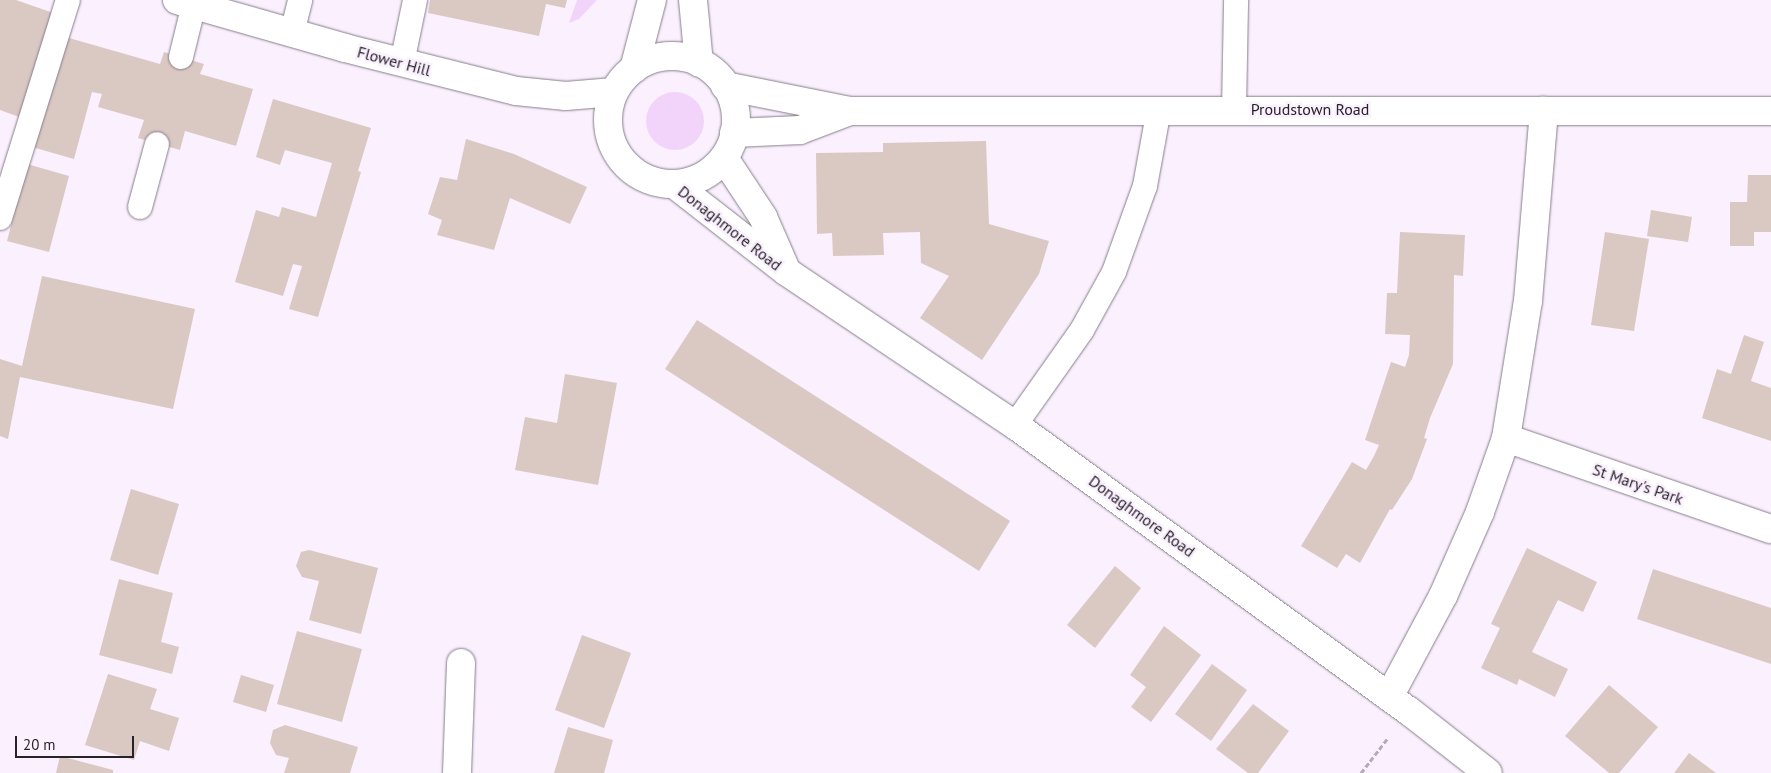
<!DOCTYPE html>
<style>
body{margin:0}
#map{position:relative;width:1771px;height:773px;overflow:hidden;background:#faf0fe;font-family:"PT Sans",sans-serif}
div>[style]{position:absolute}
.green>*{inset:0;background:#f2d4fa}
.round{border-radius:50%}
.building>*{inset:0;background:#dac8c3}
.path>*{height:3px;margin-top:-1.5px;transform-origin:0;background:repeating-linear-gradient(90deg,#b3abb6 0 5px,transparent 0 7.5px)}
.roads{filter:drop-shadow(0 0 1px #877d8a) drop-shadow(0 0 1px #877d8a)}
.service>*{height:24px;margin:-12px;padding:0 12px;transform-origin:12px;border-radius:12px;background:#fff}
.minor>*{height:28px;margin:-14px;padding:0 14px;transform-origin:14px;border-radius:14px;background:#fff}
.secondary>*{height:28px;margin:-14px;padding:0 14px;transform-origin:14px;border-radius:14px;background:#fff}
.primary>*{height:28px;margin:-14px;padding:0 14px;transform-origin:14px;border-radius:14px;background:#fff}
.primary>.ring{margin:-14px;padding:0;box-sizing:content-box;background:none;border:28px solid #fff;border-radius:50%}
span{translate:-50% -50%;white-space:nowrap;text-align:center;line-height:1.15;-webkit-text-stroke:5px #faf0fe;paint-order:stroke}
.street-label{font-size:16px;color:#272328}
.scale{position:absolute;left:15px;top:736px;width:119px;height:22px;box-sizing:border-box;border:2px solid #272328;border-top:0;padding-left:6px;font-size:15px;line-height:18px;white-space:nowrap;color:#272328;-webkit-text-stroke:4px #faf0fe;paint-order:stroke}
</style>
<div id="map">
<div class="green">
<div style="clip-path:polygon(577px 0,597px 0,579px 19px,569px 23px)"></div>
<div class="round" style="left:646px;top:92px;width:58px;height:58px"></div>
</div>
<div class="building">
<div style="clip-path:polygon(0 0,16px 0,59px 15px,22px 118px,0 110px)"></div>
<div style="clip-path:polygon(430px 0,567px 0,565px 8px,546px 4px,539px 36px,428px 13px)"></div>
<div style="clip-path:polygon(62px 36px,160px 64px,164px 52px,204px 64px,200px 74px,253px 89px,236px 146px,185px 131px,180px 150px,138px 138px,144px 120px,98px 107px,102px 94px,92px 92px,74px 159px,32px 147px)"></div>
<div style="clip-path:polygon(273px 99px,371px 128px,358px 171px,361px 172px,318px 317px,289px 309px,302px 266px,293px 264px,283px 296px,235px 282px,256px 210px,279px 217px,282px 207px,316px 217px,332px 163px,285px 150px,280px 165px,256px 157px)"></div>
<div style="clip-path:polygon(466px 139px,514px 154px,587px 187px,570px 224px,510px 198px,494px 250px,437px 235px,442px 220px,428px 214px,440px 177px,457px 180px)"></div>
<div style="clip-path:polygon(986px 141px,989px 224px,1049px 241px,1039px 274px,982px 360px,920px 318px,949px 276px,921px 263px,920px 232px,883px 233px,884px 255px,833px 256px,832px 233px,817px 234px,816px 153px,883px 152px,883px 143px)"></div>
<div style="clip-path:polygon(27px 164px,69px 176px,49px 252px,7px 241px)"></div>
<div style="clip-path:polygon(1748px 175px,1771px 175px,1771px 232px,1754px 232px,1754px 246px,1730px 246px,1730px 202px,1747px 202px)"></div>
<div style="clip-path:polygon(1651px 210px,1692px 217px,1688px 242px,1647px 236px)"></div>
<div style="clip-path:polygon(1400px 232px,1465px 235px,1463px 276px,1454px 275px,1453px 364px,1430px 418px,1424px 438px,1427px 439px,1412px 479px,1392px 510px,1390px 509px,1360px 563px,1346px 554px,1337px 568px,1301px 546px,1352px 462px,1366px 470px,1374px 456px,1379px 445px,1365px 440px,1391px 362px,1405px 367px,1409px 355px,1410px 335px,1385px 334px,1387px 293px,1397px 293px)"></div>
<div style="clip-path:polygon(1605px 232px,1649px 239px,1634px 331px,1591px 325px)"></div>
<div style="clip-path:polygon(42px 276px,195px 309px,173px 409px,20px 377px,8px 439px,0 436px,0 359px,22px 366px)"></div>
<div style="clip-path:polygon(697px 320px,1010px 521px,979px 571px,665px 369px)"></div>
<div style="clip-path:polygon(1744px 335px,1764px 342px,1751px 381px,1771px 388px,1771px 441px,1702px 418px,1717px 369px,1731px 374px)"></div>
<div style="clip-path:polygon(565px 374px,617px 383px,598px 485px,515px 470px,525px 417px,557px 423px)"></div>
<div style="clip-path:polygon(131px 489px,179px 504px,158px 575px,110px 560px)"></div>
<div style="clip-path:polygon(1527px 548px,1597px 582px,1583px 612px,1558px 600px,1532px 652px,1568px 669px,1555px 697px,1519px 679px,1517px 685px,1481px 668px,1500px 628px,1491px 624px)"></div>
<div style="clip-path:polygon(309px 550px,378px 568px,361px 634px,309px 620px,319px 581px,302px 577px,296px 566px,301px 552px)"></div>
<div style="clip-path:polygon(1115px 566px,1141px 588px,1095px 648px,1067px 625px)"></div>
<div style="clip-path:polygon(1653px 569px,1771px 608px,1771px 664px,1637px 619px)"></div>
<div style="clip-path:polygon(119px 579px,173px 593px,161px 642px,179px 647px,172px 674px,99px 655px)"></div>
<div style="clip-path:polygon(1164px 626px,1201px 655px,1151px 722px,1131px 707px,1146px 687px,1130px 675px)"></div>
<div style="clip-path:polygon(297px 631px,362px 649px,342px 722px,277px 704px)"></div>
<div style="clip-path:polygon(582px 635px,631px 653px,604px 728px,555px 710px)"></div>
<div style="clip-path:polygon(1212px 664px,1247px 690px,1211px 741px,1175px 714px)"></div>
<div style="clip-path:polygon(108px 674px,157px 689px,150px 709px,179px 718px,169px 751px,140px 741px,134px 760px,85px 745px)"></div>
<div style="clip-path:polygon(241px 675px,274px 685px,266px 712px,233px 702px)"></div>
<div style="clip-path:polygon(1609px 685px,1658px 727px,1619px 773px,1609px 773px,1565px 736px)"></div>
<div style="clip-path:polygon(1253px 704px,1289px 731px,1258px 773px,1248px 773px,1216px 749px)"></div>
<div style="clip-path:polygon(285px 725px,358px 747px,350px 773px,284px 773px,289px 758px,276px 755px,270px 743px,273px 730px)"></div>
<div style="clip-path:polygon(568px 727px,613px 740px,604px 773px,554px 773px)"></div>
<div style="clip-path:polygon(1689px 753px,1716px 773px,1674px 773px)"></div>
<div style="clip-path:polygon(60px 756px,113px 770px,113px 773px,56px 773px)"></div>
</div>
<div class="path">
<div style="left:1361px;top:773px;width:43px;rotate:-52.6deg"></div>
</div>
<div class="roads">
<div class="service">
<div style="left:292px;top:33px;width:34px;rotate:-76deg"></div>
<div style="left:181px;top:57px;width:59px;rotate:-76.2deg"></div>
<div style="left:402px;top:63px;width:64px;rotate:-78.3deg"></div>
<div style="left:1234px;top:109px;width:109px;rotate:-88.9deg"></div>
<div style="left:140px;top:207px;width:65px;rotate:-74.9deg"></div>
<div style="left:0;top:218px;width:228px;rotate:-72.7deg"></div>
<div style="left:1015px;top:425px;width:116px;rotate:-54.8deg"></div>
<div style="left:1082px;top:330px;width:66px;rotate:-61.1deg"></div>
<div style="left:1114px;top:272px;width:91px;rotate:-70.2deg"></div>
<div style="left:1145px;top:186px;width:78px;rotate:-79.7deg"></div>
</div>
<div class="minor">
<div style="left:1506px;top:438px;width:280px;rotate:19deg"></div>
<div style="left:1389px;top:697px;width:115px;rotate:-61.9deg"></div>
<div style="left:1443px;top:596px;width:92px;rotate:-66.2deg"></div>
<div style="left:1480px;top:512px;width:78px;rotate:-70.6deg"></div>
<div style="left:1506px;top:438px;width:139px;rotate:-80.9deg"></div>
<div style="left:1528px;top:301px;width:191px;rotate:-85.2deg"></div>
<div style="left:457px;top:773px;width:110px;rotate:-87.9deg"></div>
</div>
<div class="secondary">
<div style="left:177px;top:0;width:175px;rotate:15.9deg"></div>
<div style="left:345px;top:48px;width:176px;rotate:14.1deg"></div>
<div style="left:516px;top:91px;width:50px;rotate:5.7deg"></div>
<div style="left:566px;top:96px;width:48px;rotate:-4.8deg"></div>
<div style="left:725px;top:86px;width:127px;rotate:11.3deg"></div>
<div style="left:850px;top:111px;width:921px"></div>
<div style="left:734px;top:133px;width:66px;rotate:-2.6deg"></div>
<div style="left:800px;top:130px;width:53px;rotate:-20.8deg"></div>
</div>
<div class="primary">
<div style="left:693px;top:0;width:63px;rotate:84.6deg"></div>
<div class="ring" style="left:608px;top:56px;width:100px;height:100px"></div>
<div style="left:634px;top:69px;width:71px;rotate:-75.4deg"></div>
<div style="left:724px;top:158px;width:71px;rotate:56.5deg"></div>
<div style="left:763px;top:217px;width:58px;rotate:66.5deg"></div>
<div style="left:674px;top:184px;width:143px;rotate:37.9deg"></div>
<div style="left:787px;top:272px;width:275px;rotate:33.9deg"></div>
<div style="left:1015px;top:425px;width:487px;rotate:36deg"></div>
<div style="left:1409px;top:711px;width:100px;rotate:38.1deg"></div>
</div>
</div>
<div class="street-label">
<span style="left:394px;top:61px;rotate:15deg">Flower Hill</span>
<span style="left:1310px;top:109px">Proudstown Road</span>
<span style="left:730px;top:228px;rotate:38deg">Donaghmore Road</span>
<span style="left:1638px;top:484px;rotate:19deg">St Mary's Park</span>
<span style="left:1142px;top:516px;rotate:36deg">Donaghmore Road</span>
</div>
<div class="scale">20 m</div>
</div>
